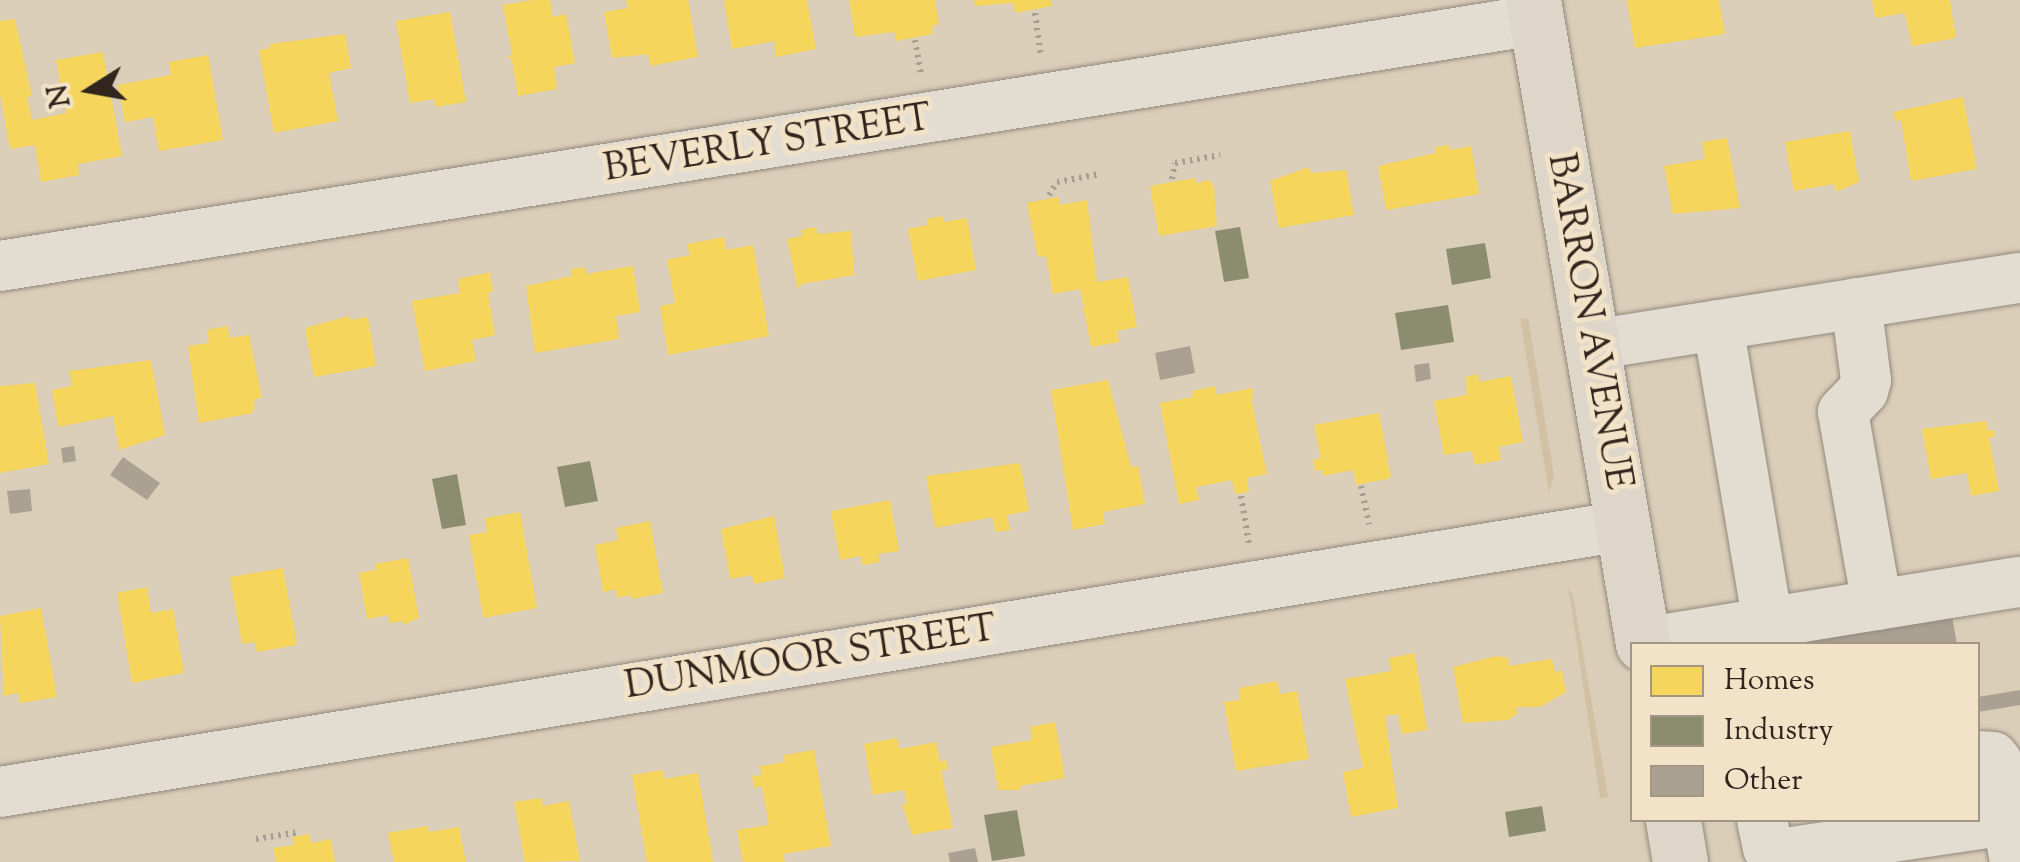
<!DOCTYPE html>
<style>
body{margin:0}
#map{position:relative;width:2020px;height:862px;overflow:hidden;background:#dbceb9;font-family:"Sorts Mill Goudy",serif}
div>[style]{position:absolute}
.green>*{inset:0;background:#d2c0a4}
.homes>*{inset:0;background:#f6d55c}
.industry>*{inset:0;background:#8c8c6e}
.building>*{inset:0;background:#aba193}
.path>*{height:6px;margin-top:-3px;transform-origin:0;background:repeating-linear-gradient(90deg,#a49e94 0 2.5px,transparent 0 7.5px)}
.roads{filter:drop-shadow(0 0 2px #91897c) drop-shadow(0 0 2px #91897c)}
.minor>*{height:50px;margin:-25px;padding:0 25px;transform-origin:25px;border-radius:25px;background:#e3dcd1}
.major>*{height:55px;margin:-27.5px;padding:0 27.5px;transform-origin:27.5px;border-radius:27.5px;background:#ded6c9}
span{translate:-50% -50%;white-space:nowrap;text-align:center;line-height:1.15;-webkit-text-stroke:10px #f1e2c8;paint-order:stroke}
.street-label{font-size:38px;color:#31251d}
.legend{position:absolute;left:1630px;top:642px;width:350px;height:180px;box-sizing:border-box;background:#f1e2c8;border:2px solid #a49684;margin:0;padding:12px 18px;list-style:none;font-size:30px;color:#31251d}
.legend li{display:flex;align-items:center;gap:20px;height:50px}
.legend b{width:50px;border:2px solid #a49684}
.north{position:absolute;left:40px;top:40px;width:100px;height:100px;-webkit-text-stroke:8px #f1e2c8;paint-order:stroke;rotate:259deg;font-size:28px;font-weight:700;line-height:40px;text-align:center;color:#31251d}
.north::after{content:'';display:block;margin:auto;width:35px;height:45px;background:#31251d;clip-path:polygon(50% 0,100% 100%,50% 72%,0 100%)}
</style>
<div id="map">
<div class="green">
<div style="clip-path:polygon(1528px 318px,1554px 476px,1549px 493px,1520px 319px)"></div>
<div style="clip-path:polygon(1568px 586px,1574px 600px,1608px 797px,1600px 798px)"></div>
</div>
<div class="homes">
<div style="clip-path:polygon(532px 0,550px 0,553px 17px,566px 14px,575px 63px,554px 67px,557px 89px,518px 96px,512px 60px,507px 56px,512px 55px,503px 5px)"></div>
<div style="clip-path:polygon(626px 0,688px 0,698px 57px,650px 66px,648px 54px,612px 58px,604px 12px,628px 8px)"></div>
<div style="clip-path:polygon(729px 0,807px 0,816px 49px,776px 57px,774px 41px,732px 49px,724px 1px)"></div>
<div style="clip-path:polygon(849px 0,935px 0,939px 24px,932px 26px,933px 34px,896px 41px,894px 32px,855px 37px)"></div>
<div style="clip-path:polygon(974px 0,1051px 0,1052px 6px,1015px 13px,1013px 3px,975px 6px)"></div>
<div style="clip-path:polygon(1627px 0,1719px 0,1725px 34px,1635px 48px)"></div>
<div style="clip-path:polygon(1872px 0,1950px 0,1956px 38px,1912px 46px,1905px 13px,1875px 18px)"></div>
<div style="clip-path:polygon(450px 12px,466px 102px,435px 107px,434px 99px,410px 103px,396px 21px)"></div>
<div style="clip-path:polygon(15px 19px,32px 96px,27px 97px,32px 120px,66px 113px,56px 60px,103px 52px,122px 156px,78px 164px,79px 175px,41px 182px,35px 145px,10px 149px,0 93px,0 21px)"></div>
<div style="clip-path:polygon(345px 34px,351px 68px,329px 73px,338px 121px,274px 133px,259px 50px,270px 48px,269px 44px)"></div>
<div style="clip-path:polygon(208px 55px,223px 140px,159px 151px,153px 117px,125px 122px,118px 85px,171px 75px,169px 62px)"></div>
<div style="clip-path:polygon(1963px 97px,1977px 169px,1911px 181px,1901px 120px,1895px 121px,1893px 112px)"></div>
<div style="clip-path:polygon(1850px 131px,1859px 182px,1836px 192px,1834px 184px,1794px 191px,1785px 142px)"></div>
<div style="clip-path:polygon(1727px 138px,1740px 208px,1673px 214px,1664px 166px,1705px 159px,1702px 142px)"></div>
<div style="clip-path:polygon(1449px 145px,1450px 150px,1471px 146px,1479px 194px,1386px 210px,1378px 166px,1436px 153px,1436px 147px)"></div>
<div style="clip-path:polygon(1309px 167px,1310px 173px,1346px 170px,1354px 215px,1279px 228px,1270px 181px)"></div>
<div style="clip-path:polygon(1195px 178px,1196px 183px,1210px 180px,1214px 188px,1217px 226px,1159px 236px,1150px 186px)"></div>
<div style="clip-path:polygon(1058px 197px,1060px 205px,1087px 200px,1097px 282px,1128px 277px,1137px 327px,1117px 331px,1119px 342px,1091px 347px,1080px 289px,1053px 294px,1046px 256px,1038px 257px,1027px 203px)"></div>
<div style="clip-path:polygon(942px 216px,944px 222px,967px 218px,976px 270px,918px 281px,908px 229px,928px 225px,927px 219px)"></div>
<div style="clip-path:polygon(816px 227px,818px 234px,851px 231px,854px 275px,802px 284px,798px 289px,787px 239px,802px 236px,801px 230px)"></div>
<div style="clip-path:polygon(724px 237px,726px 250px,753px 245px,769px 336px,668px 355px,660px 306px,675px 303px,667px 260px,690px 255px,687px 244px)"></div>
<div style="clip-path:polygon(633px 266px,640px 312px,616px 316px,619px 339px,535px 353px,526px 286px,572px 276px,571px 269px,585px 267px,586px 274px)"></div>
<div style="clip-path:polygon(490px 272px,493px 292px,488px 293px,495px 335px,472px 340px,476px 361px,425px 371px,412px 301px,460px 293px,458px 279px)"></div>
<div style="clip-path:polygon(349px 316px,350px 320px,368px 317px,376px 366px,314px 377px,305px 328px)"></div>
<div style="clip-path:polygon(227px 326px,230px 338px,249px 335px,262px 398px,255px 399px,253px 413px,199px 423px,188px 346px,209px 343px,207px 330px)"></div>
<div style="clip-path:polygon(151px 360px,165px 435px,119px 450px,113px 416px,58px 427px,52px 390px,72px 386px,69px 371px)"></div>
<div style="clip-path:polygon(1478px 374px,1479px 382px,1511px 376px,1523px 442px,1499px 447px,1501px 460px,1475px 465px,1472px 451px,1444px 455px,1434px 401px,1467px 395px,1466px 377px)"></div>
<div style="clip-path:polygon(1108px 380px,1131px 467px,1138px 466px,1145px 504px,1103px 512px,1105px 524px,1073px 530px,1051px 390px)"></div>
<div style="clip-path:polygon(35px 383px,49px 464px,0 473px,0 386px)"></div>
<div style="clip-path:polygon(1215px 386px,1217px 395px,1253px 388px,1252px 403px,1267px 474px,1247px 478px,1249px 492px,1235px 494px,1232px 480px,1196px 487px,1199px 500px,1179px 504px,1160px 403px,1193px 397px,1192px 391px)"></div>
<div style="clip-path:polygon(1379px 413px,1391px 478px,1356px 485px,1353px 470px,1323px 476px,1322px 470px,1315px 471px,1313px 460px,1321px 458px,1314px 425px)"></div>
<div style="clip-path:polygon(1986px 421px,1988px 431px,1994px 430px,1995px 437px,1989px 437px,1999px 491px,1971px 496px,1967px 473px,1931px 479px,1922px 429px)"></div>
<div style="clip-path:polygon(1020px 463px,1029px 511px,1007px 515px,1010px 530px,995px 532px,993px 517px,935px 528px,926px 476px)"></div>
<div style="clip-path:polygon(890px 500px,899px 551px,878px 554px,880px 562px,862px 565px,861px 556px,840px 560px,831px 511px)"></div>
<div style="clip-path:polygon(520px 512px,537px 608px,483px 618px,469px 535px,487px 532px,485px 518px)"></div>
<div style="clip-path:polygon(774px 516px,785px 578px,754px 584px,752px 575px,730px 579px,721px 529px)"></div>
<div style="clip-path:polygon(650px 521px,663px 593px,632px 599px,632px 595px,617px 598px,616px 589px,603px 592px,595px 545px,618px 540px,616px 528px)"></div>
<div style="clip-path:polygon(408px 558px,419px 618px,403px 625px,403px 621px,390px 623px,388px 615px,367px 619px,359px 573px,376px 570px,375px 564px)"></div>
<div style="clip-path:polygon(283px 568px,297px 645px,257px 652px,255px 642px,242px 644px,230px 577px)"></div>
<div style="clip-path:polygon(147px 587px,151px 613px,173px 609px,184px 673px,132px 683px,117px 593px)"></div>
<div style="clip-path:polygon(41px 608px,57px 697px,20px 703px,18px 693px,4px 696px,0 616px)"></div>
<div style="clip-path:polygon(1415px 653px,1427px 730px,1402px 734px,1398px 714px,1385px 716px,1398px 808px,1351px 817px,1343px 772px,1363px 768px,1345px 679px,1391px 671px,1389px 658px)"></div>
<div style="clip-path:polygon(1497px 656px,1508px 658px,1509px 666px,1552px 659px,1555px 672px,1562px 671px,1566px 692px,1540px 707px,1516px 707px,1517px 714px,1508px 720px,1463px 723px,1453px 667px)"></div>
<div style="clip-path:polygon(1277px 681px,1280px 694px,1297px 691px,1309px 759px,1236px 771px,1224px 702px,1240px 700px,1239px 688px)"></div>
<div style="clip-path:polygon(1055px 722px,1065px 778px,1020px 786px,1021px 790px,998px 790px,991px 747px,1032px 740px,1030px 727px)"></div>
<div style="clip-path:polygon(897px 738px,899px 749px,936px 742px,940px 762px,946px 760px,948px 769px,941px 770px,953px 828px,912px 835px,902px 804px,907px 804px,904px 790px,873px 795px,864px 744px)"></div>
<div style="clip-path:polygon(814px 750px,831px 846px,783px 854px,785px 862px,743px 862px,737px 830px,769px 825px,762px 786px,754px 788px,752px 776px,762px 775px,760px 766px,785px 762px,784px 755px)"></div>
<div style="clip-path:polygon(663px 770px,665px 779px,698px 773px,713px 862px,647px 862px,632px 775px)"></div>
<div style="clip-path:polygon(541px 798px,543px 806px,569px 801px,580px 861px,525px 862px,514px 802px)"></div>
<div style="clip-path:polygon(428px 826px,429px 832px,459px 827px,466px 862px,394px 862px,388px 833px)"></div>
<div style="clip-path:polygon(309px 834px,311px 843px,331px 839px,335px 862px,276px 862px,273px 848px,294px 845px,293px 837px)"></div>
</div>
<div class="industry">
<div style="clip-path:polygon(1240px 227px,1249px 278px,1224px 282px,1215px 231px)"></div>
<div style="clip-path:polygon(1485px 243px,1491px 278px,1452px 285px,1446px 249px)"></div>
<div style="clip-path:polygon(1448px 305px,1454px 342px,1401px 350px,1395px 313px)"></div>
<div style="clip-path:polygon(590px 461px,598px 501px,565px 507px,557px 467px)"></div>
<div style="clip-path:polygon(457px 474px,466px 525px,442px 529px,432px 479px)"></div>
<div style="clip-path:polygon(1542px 806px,1546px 831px,1509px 837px,1505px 812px)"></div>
<div style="clip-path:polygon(1017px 810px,1025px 856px,992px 861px,984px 815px)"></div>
</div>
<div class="building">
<div style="clip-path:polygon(1190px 346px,1195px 373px,1160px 380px,1155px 353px)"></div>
<div style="clip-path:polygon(1429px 363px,1431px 379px,1416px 382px,1414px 365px)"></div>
<div style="clip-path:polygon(74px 446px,76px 461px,63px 463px,61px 448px)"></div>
<div style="clip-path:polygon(123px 457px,160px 483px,147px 500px,110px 475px)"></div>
<div style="clip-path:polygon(30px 489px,32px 511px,10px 514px,7px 491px)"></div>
<div style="clip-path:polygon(1952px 616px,1957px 644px,1796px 644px,1796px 643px)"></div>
<div style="clip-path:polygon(2020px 690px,2020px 705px,1978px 712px,1978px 697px)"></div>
<div style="clip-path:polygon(975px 848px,978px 862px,950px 862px,948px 853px)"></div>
</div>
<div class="path">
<div style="left:1035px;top:13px;width:43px;rotate:82.1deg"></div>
<div style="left:915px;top:40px;width:34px;rotate:80deg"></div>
<div style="left:1172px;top:179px;width:16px;rotate:-79deg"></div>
<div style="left:1175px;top:163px;width:46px;rotate:-10.1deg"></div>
<div style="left:1049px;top:195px;width:15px;rotate:-58deg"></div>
<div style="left:1057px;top:182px;width:43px;rotate:-10.8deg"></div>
<div style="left:1361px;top:486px;width:39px;rotate:78deg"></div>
<div style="left:1241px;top:496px;width:49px;rotate:80.5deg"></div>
<div style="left:256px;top:839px;width:44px;rotate:-9.2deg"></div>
</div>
<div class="roads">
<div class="minor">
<div style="left:0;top:266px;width:1556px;rotate:-9.1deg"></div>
<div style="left:1856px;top:303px;width:78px;rotate:82.6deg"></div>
<div style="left:1866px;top:380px;width:11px;rotate:105deg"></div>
<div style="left:1863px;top:391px;width:29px;rotate:134deg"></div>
<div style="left:1843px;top:412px;width:196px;rotate:80deg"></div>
<div style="left:1718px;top:325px;width:302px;rotate:80.5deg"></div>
<div style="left:1591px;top:345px;width:434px;rotate:-8.9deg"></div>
<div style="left:1642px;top:643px;width:383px;rotate:-9.2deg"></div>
<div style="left:1978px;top:756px;width:15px;rotate:4deg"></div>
<div style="left:1993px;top:757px;width:6px;rotate:51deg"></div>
<div style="left:1997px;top:762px;width:102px;rotate:79.8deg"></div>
<div style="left:0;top:792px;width:1644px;rotate:-9.31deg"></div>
<div style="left:1762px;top:820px;width:29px;rotate:78deg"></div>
<div style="left:1768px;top:848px;width:12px;rotate:31deg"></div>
<div style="left:1778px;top:854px;width:220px;rotate:-8.4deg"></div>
<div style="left:1996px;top:822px;width:11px;rotate:15deg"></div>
</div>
<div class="major">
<div style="left:1533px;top:0;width:653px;rotate:80.31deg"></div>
<div style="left:1673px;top:820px;width:43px;rotate:80.5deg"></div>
</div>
</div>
<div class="street-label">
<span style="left:768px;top:146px;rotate:-9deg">BEVERLY STREET</span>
<span style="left:1587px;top:322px;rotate:80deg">BARRON AVENUE</span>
<span style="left:811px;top:660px;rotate:-9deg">DUNMOOR STREET</span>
</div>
<ul class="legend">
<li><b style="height:28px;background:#f6d55c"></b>Homes</li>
<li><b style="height:28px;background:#8c8c6e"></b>Industry</li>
<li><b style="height:28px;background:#aba193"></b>Other</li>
</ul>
<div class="north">N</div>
</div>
